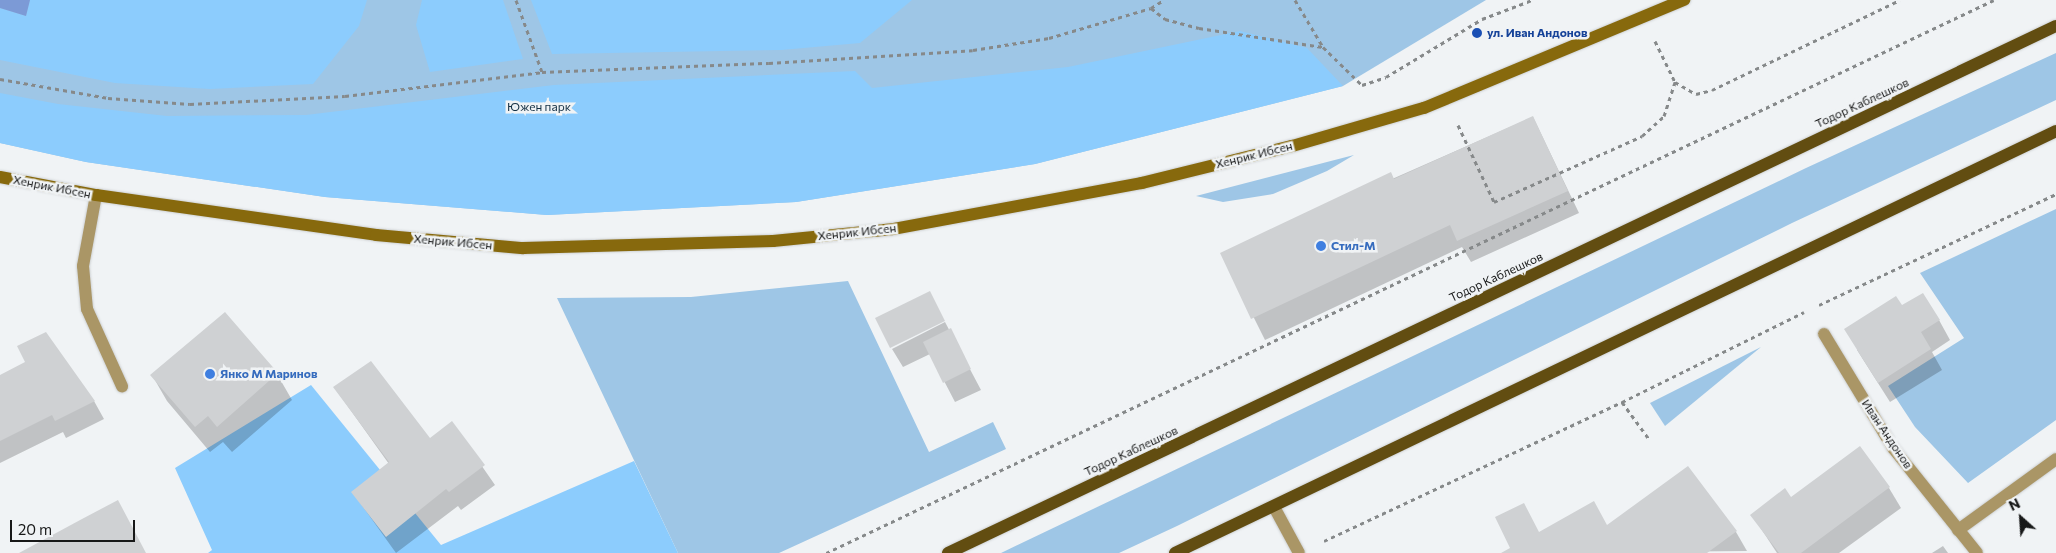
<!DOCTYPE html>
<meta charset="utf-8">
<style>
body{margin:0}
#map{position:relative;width:2056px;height:553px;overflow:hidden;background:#f0f3f5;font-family:Commissioner,sans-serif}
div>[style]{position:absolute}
.green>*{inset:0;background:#9ec6e6}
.forest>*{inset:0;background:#8cccfd}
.water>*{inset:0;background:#7c9ad6}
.shadow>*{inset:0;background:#0003}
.building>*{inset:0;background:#cfd1d3}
.path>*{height:3px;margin-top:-1.5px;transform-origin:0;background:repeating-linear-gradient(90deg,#86898a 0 4px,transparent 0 8px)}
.roads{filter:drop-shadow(0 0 1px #cdd0d2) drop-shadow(0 0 1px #cdd0d2)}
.service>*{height:12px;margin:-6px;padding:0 6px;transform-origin:6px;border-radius:6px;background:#aa9666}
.minor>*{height:12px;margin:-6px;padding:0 6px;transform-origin:6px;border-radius:6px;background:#aa9666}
.secondary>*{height:12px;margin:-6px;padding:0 6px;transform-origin:6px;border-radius:6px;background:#87690d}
.primary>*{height:12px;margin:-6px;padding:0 6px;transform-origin:6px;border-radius:6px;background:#624d11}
.dots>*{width:14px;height:14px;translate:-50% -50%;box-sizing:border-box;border:2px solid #f0f3f5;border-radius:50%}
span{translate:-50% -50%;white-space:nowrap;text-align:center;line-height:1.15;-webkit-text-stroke:5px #f0f3f5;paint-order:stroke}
.transit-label{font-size:12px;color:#164399;font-weight:700}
.left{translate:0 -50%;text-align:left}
.street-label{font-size:12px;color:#171818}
.park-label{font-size:12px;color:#132f43}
.shop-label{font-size:12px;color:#366cbe;font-weight:700}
.north{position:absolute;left:1996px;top:493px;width:50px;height:50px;-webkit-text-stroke:4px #f0f3f5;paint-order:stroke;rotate:334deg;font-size:14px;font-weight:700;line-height:20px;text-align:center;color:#171818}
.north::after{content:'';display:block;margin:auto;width:18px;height:22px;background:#171818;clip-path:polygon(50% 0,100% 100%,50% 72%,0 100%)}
.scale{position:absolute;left:10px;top:520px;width:125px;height:22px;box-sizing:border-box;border:2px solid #171818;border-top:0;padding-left:6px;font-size:15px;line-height:18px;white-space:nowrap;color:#171818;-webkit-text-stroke:4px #f0f3f5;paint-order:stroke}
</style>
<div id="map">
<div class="green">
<div style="clip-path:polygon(0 0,1486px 0,1343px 86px,1035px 164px,796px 202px,547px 215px,325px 197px,86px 162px,0 143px)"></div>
<div style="clip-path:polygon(2056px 53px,2056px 100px,1792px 223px,1177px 526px,1119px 553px,1001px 553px,1806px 168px)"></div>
<div style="clip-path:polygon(1354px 155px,1327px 171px,1273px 194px,1223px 202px,1196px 196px)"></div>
<div style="clip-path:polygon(2056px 209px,2056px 420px,1968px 483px,1915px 427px,1888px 386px,1964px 338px,1920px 273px)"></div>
<div style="clip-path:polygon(848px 281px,929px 452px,993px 422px,1006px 449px,779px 553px,678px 553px,557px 298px,691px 297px)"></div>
<div style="clip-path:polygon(1761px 347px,1665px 426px,1650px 403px)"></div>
</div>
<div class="forest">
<div style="clip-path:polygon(30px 0,367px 0,359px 26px,313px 84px,210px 89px,115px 83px,0 60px,0 8px,26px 16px)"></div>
<div style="clip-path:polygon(422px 0,503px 0,523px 59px,430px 72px,416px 25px)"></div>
<div style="clip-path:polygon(531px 0,912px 0,860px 43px,781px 50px,552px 54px)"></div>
<div style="clip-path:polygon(1240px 31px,1307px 48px,1343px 86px,1035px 164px,796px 202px,547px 215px,325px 197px,86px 162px,0 143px,0 93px,58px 104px,167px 116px,306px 115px,554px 85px,855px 71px,872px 88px,1068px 67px)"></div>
<div style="clip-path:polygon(311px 385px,441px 545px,634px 461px,678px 553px,208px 553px,212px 550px,175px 468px)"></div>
</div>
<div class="water">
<div style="clip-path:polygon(0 0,30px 0,26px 16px,0 8px)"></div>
</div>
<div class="shadow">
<div style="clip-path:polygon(1533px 117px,1579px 213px,1471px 262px,1462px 247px,1265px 340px,1222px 254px)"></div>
<div style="clip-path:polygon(1901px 307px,1939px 320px,1950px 340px,1932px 352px,1942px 370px,1890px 402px,1857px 350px)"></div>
<div style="clip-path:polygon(225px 314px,277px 374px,292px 400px,232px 452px,223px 442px,210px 452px,167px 401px,152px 375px)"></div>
<div style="clip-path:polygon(945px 322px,981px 390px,955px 402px,930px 354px,903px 367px,892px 349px)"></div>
<div style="clip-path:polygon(0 376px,94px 401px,104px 419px,66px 438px,63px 432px,0 463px)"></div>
<div style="clip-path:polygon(334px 387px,429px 440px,452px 423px,495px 485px,461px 510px,458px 506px,396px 553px,353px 493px,389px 464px)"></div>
<div style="clip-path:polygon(1889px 488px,1901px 508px,1839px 553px,1777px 553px,1752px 515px,1791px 498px)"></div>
<div style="clip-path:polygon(1607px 526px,1736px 532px,1747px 551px,1514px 553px,1539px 533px)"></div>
<div style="clip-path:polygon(1943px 546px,1948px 553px,1932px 553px)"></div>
</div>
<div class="building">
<div style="clip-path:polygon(1533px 116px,1568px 191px,1457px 241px,1450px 225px,1251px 319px,1220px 253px,1391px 172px,1394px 179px)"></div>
<div style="clip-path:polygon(930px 291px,945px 321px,890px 348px,875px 318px)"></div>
<div style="clip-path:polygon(1923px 293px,1940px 320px,1921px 332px,1931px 349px,1878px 383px,1844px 329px,1896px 296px,1902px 305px)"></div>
<div style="clip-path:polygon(225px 312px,278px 373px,217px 427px,208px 416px,195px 427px,150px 375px)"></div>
<div style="clip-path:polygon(951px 328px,971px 369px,943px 383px,923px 342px)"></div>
<div style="clip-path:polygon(46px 332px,95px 401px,55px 421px,52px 415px,0 441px,0 375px,25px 362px,17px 346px)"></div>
<div style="clip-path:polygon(371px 361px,430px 438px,452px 421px,485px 465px,449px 492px,446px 489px,386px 537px,351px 492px,389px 462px,333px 387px)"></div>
<div style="clip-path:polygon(1860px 446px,1890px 487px,1801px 553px,1779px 553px,1750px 515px,1785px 488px,1791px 497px)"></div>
<div style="clip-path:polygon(1688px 466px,1737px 531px,1707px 553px,1501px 553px,1510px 548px,1495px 517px,1524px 503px,1539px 532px,1594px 501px,1607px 525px)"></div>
<div style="clip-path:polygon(118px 500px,146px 553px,19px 553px,82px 519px)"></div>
</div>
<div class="path">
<div style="left:516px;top:0;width:77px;rotate:70.1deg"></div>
<div style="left:1295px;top:0;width:55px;rotate:59.2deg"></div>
<div style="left:1323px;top:47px;width:54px;rotate:44.3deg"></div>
<div style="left:1362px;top:85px;width:25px;rotate:-18deg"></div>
<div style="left:1386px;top:77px;width:112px;rotate:-31.1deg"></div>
<div style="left:1482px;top:19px;width:53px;rotate:-20.8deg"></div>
<div style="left:1151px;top:8px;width:18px;rotate:38deg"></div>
<div style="left:1165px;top:19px;width:35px;rotate:15deg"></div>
<div style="left:1199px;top:28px;width:125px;rotate:8.7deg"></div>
<div style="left:1655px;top:41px;width:46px;rotate:64deg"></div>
<div style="left:1675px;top:82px;width:24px;rotate:30deg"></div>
<div style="left:1696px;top:94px;width:16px;rotate:-14deg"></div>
<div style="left:1712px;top:90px;width:208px;rotate:-25.6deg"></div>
<div style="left:0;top:79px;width:110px;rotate:10deg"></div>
<div style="left:108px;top:98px;width:82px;rotate:4.2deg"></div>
<div style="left:190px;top:104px;width:155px;rotate:-3deg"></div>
<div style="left:345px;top:96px;width:198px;rotate:-6.9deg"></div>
<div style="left:542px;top:72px;width:227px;rotate:-2.3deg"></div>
<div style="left:769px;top:63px;width:204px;rotate:-3.6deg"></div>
<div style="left:973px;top:50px;width:77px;rotate:-9deg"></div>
<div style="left:1049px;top:38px;width:106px;rotate:-16.4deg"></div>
<div style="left:1151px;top:8px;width:15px;rotate:-32deg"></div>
<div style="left:1458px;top:125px;width:85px;rotate:64.9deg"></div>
<div style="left:1494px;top:202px;width:162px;rotate:-24deg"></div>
<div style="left:1642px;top:136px;width:30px;rotate:-42deg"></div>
<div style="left:1664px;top:116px;width:36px;rotate:-72deg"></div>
<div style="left:1819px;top:305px;width:262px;rotate:-25.1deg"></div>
<div style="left:1622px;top:402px;width:46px;rotate:53.9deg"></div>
<div style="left:1324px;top:541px;width:329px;rotate:-25deg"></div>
<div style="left:1622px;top:402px;width:203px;rotate:-26.3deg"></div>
<div style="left:826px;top:553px;width:1292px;rotate:-25.34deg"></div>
</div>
<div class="roads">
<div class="service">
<div style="left:96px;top:195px;width:72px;rotate:100.4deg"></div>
<div style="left:83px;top:266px;width:43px;rotate:84.7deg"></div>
<div style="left:87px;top:309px;width:85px;rotate:65.6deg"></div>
<div style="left:1958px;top:530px;width:121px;rotate:-35.9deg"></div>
</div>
<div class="minor">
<div style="left:1824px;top:334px;width:133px;rotate:58.8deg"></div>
<div style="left:1893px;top:448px;width:134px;rotate:51.3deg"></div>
<div style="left:1274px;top:507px;width:52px;rotate:61.5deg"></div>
</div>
<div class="secondary">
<div style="left:0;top:177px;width:98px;rotate:10.6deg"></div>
<div style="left:96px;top:195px;width:283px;rotate:8.1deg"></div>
<div style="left:376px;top:235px;width:148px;rotate:5.1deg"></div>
<div style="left:523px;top:248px;width:250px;rotate:-1.6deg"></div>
<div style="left:773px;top:241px;width:121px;rotate:-5.7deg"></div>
<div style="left:893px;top:229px;width:253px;rotate:-10.5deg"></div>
<div style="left:1142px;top:183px;width:154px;rotate:-13.9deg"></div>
<div style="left:1292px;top:146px;width:137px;rotate:-16.1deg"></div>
<div style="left:1424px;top:108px;width:282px;rotate:-22.6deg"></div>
</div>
<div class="primary">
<div style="left:948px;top:553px;width:1227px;rotate:-25.44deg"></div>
<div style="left:1175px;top:553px;width:977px;rotate:-25.59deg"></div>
</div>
</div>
<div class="dots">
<div style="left:1477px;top:33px;background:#1a4fb4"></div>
<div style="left:1321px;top:246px;background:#3f7fe0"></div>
<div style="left:210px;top:374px;background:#3f7fe0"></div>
</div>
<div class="transit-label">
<span class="left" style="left:1487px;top:33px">ул. Иван Андонов</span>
</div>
<div class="street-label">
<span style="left:1862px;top:103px;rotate:-25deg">Тодор Каблешков</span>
<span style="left:1254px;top:155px;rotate:-14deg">Хенрик Ибсен</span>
<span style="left:52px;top:187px;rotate:11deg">Хенрик Ибсен</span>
<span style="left:857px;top:232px;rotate:-6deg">Хенрик Ибсен</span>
<span style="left:453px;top:242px;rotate:5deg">Хенрик Ибсен</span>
<span style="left:1496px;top:277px;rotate:-25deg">Тодор Каблешков</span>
<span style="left:1887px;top:434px;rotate:56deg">Иван Андонов</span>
<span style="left:1131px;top:451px;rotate:-25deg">Тодор Каблешков</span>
</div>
<div class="park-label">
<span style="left:539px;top:107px">Южен парк</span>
</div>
<div class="shop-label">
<span class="left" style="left:1331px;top:246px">Стил-М</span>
<span class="left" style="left:220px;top:374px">Янко М Маринов</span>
</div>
<div class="north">N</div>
<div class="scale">20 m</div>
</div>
